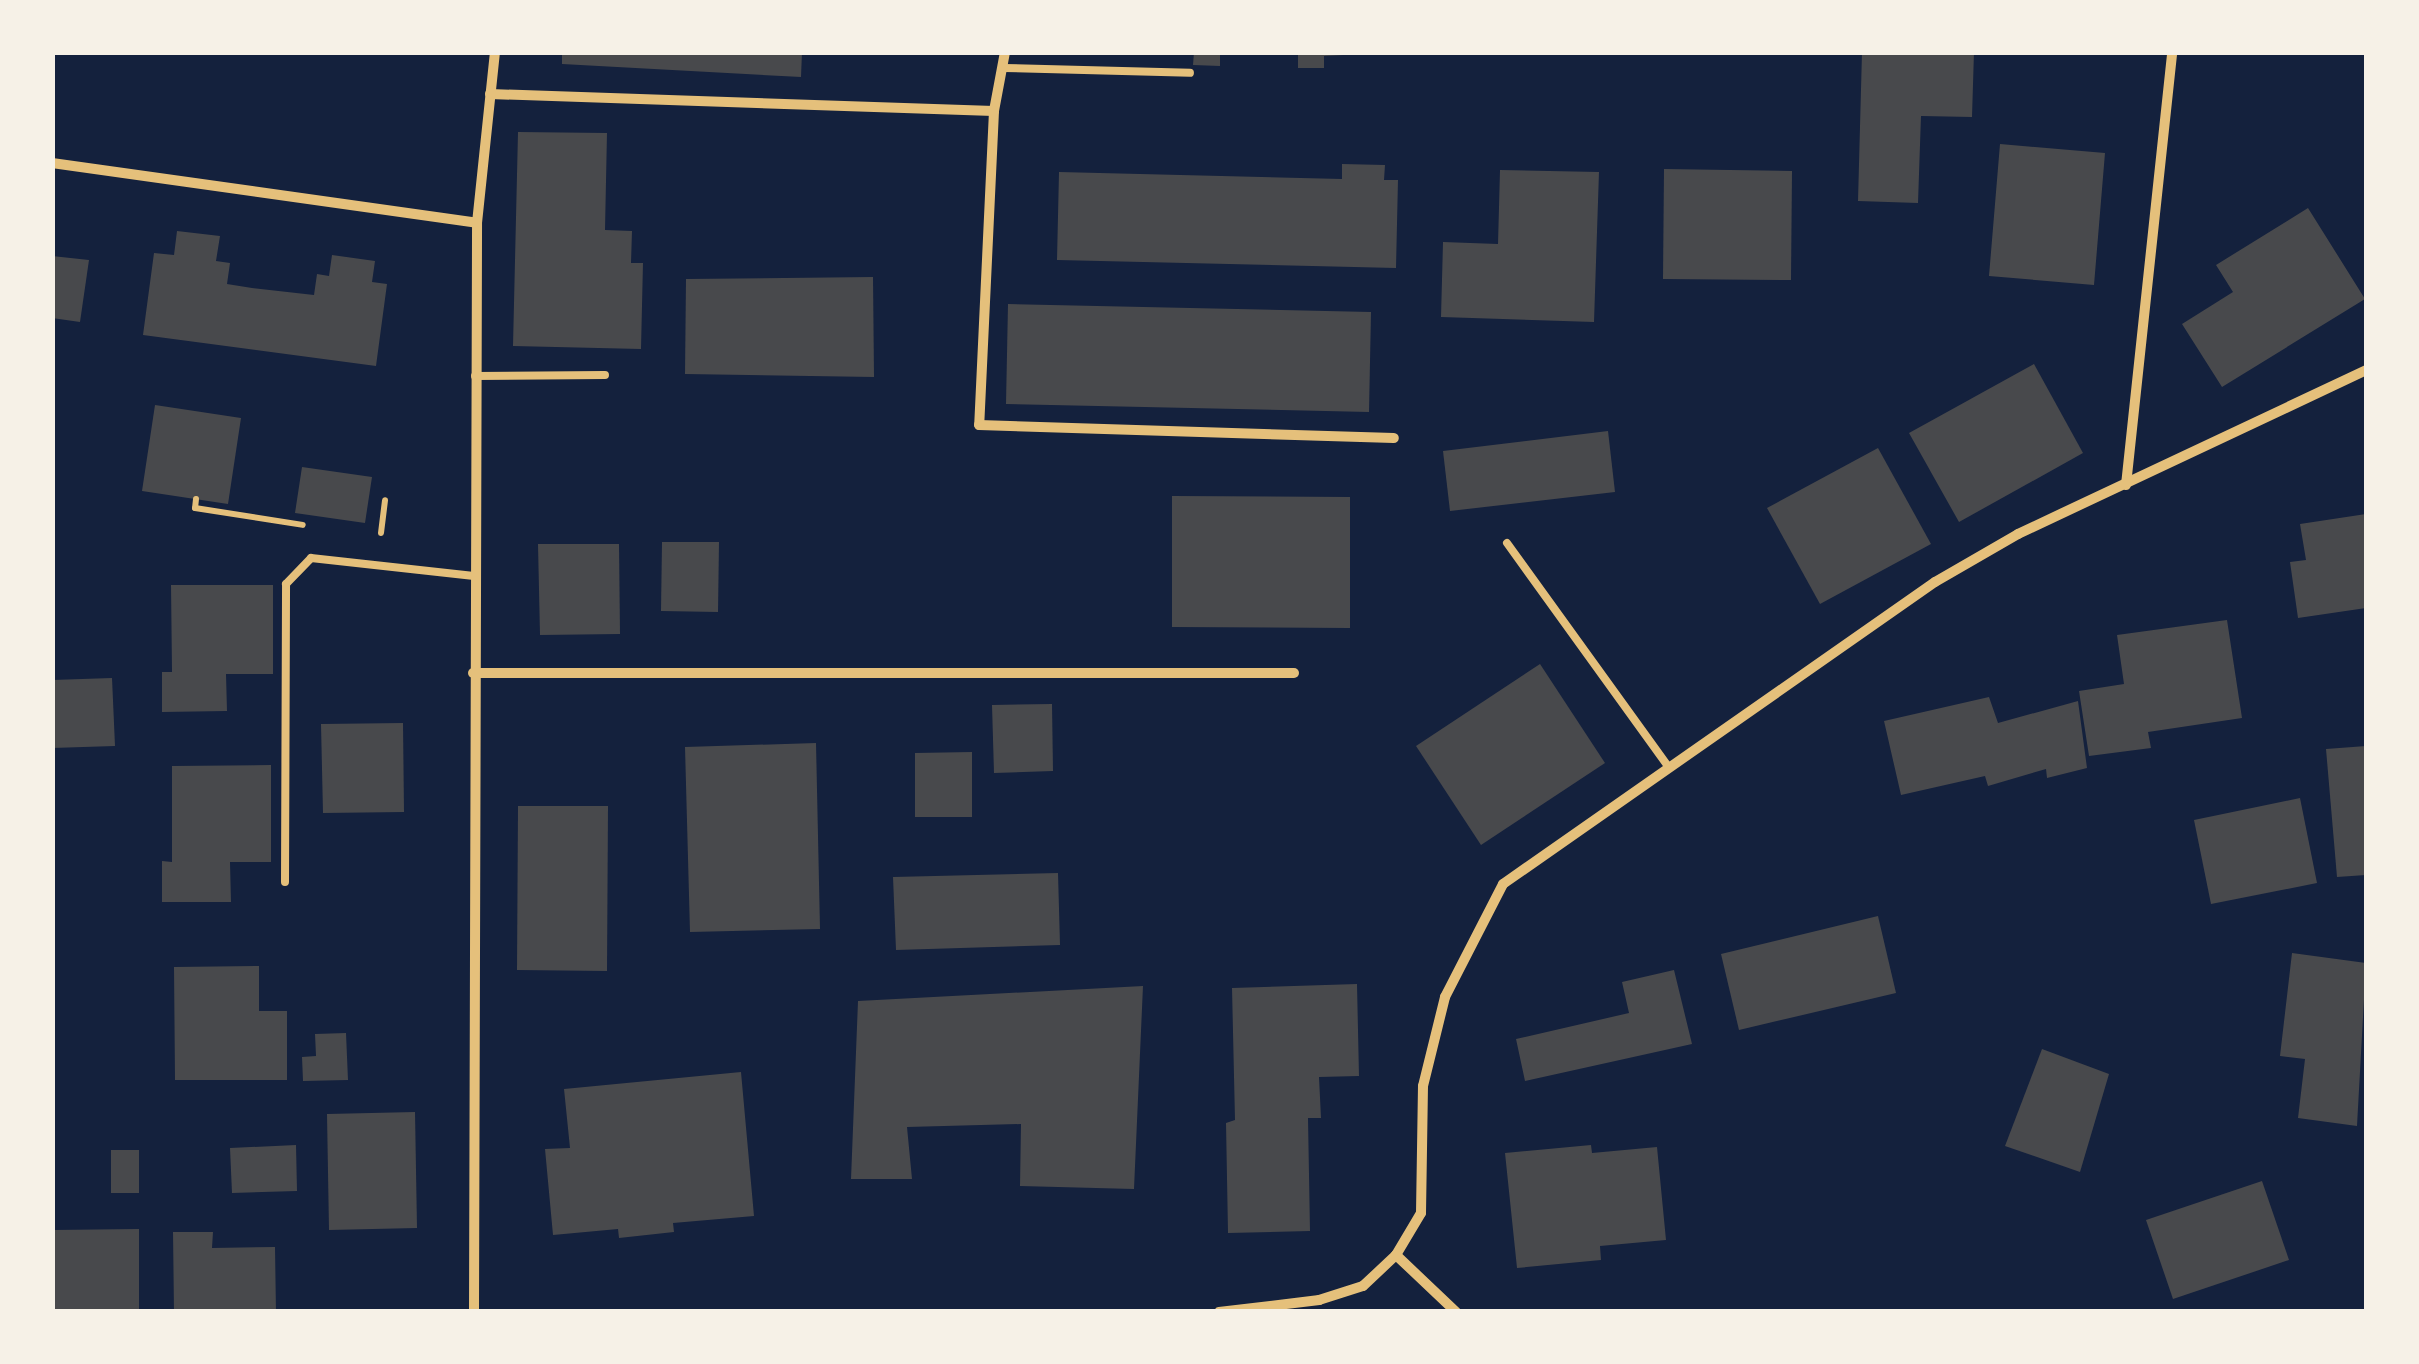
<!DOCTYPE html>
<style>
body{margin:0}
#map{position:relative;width:2419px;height:1364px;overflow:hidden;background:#14213d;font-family:"Work Sans",sans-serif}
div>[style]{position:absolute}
.building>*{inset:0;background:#48494c}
.path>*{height:6px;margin:-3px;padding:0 3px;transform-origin:3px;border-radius:3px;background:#e5c07b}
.service>*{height:8px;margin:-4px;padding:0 4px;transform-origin:4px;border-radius:4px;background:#e5c07b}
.minor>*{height:10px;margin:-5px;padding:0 5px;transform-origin:5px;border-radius:5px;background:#e5c07b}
span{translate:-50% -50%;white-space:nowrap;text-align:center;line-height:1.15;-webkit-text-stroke:9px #f6f1e7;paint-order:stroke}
.frame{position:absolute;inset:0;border:55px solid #f6f1e7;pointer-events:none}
</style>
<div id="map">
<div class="building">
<div style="clip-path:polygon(562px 52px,802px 52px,801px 77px,562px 64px)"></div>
<div style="clip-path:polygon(1194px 52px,1220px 52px,1220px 66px,1193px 65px)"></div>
<div style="clip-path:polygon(1298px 52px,1401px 52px,1324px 56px,1324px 68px,1298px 68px)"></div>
<div style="clip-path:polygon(1862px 52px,1974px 52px,1972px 117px,1921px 116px,1918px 203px,1858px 201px)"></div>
<div style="clip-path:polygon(518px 132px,607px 133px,605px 230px,632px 231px,631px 263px,643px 263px,641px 349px,513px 346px)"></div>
<div style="clip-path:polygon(2000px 144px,2105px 153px,2094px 285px,1989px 276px)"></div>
<div style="clip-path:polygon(1342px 164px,1385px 165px,1384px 180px,1398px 180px,1396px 268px,1057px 260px,1059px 172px,1342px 179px)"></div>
<div style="clip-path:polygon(1664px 169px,1792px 171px,1791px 280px,1663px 279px)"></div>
<div style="clip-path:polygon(1500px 170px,1599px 172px,1594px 322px,1441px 317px,1443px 242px,1498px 244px)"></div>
<div style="clip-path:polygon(2308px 208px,2365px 299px,2222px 387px,2182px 324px,2233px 292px,2216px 265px)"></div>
<div style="clip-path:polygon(177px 231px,220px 236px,216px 261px,230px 263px,227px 284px,252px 288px,314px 295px,317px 274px,329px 276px,332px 255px,375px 261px,372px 282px,387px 284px,376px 366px,143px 335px,154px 253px,174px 255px)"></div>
<div style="clip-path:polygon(52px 256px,89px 260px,80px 322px,52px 318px)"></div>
<div style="clip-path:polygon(873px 277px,874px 377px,685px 374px,686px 279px)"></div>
<div style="clip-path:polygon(1008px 304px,1371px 312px,1369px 412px,1006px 404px)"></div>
<div style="clip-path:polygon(2034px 364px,2083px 453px,1959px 522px,1909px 433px)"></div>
<div style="clip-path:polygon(155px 405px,241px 418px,228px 504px,142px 491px)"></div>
<div style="clip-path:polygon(1608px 431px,1615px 492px,1450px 511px,1443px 451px)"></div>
<div style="clip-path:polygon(1878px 448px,1931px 544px,1820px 604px,1767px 508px)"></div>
<div style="clip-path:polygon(302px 467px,372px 477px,365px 523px,295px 513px)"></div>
<div style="clip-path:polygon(1172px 496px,1350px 497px,1350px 628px,1172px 627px)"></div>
<div style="clip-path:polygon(2366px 514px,2366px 608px,2298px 618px,2290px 562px,2306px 560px,2300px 524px)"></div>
<div style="clip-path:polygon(662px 542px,719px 542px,718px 612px,661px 611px)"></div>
<div style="clip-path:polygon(538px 544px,619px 544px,620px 634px,540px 635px)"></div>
<div style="clip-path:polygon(171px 585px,273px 585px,273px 674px,226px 674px,227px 711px,162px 712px,162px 672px,172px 672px)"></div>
<div style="clip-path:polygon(2227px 620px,2242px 718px,2148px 732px,2151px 748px,2089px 756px,2079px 691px,2124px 684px,2117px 635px)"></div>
<div style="clip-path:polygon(1540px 664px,1605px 763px,1481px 845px,1416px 746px)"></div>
<div style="clip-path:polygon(112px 678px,115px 746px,52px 748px,52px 680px)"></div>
<div style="clip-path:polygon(1989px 697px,1998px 723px,2078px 701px,2087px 768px,2047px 778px,2046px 769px,1988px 786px,1985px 776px,1901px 795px,1884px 721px)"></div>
<div style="clip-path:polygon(1052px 704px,1053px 771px,994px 773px,992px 705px)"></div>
<div style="clip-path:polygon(403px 723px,404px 812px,323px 813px,321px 724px)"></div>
<div style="clip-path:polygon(816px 743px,820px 929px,690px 932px,685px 747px)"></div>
<div style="clip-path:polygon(2366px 746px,2366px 875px,2337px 877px,2326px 749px)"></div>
<div style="clip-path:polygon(972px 752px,972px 817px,915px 817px,915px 753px)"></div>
<div style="clip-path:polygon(271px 765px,271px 862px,230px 862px,231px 902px,162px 902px,162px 861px,172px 862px,172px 766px)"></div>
<div style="clip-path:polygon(2300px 798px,2317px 883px,2211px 904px,2194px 820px)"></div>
<div style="clip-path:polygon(518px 806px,608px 806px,607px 971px,517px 970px)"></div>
<div style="clip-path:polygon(1058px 873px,1060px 945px,896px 950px,893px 877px)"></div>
<div style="clip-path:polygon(1878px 916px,1896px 993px,1739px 1030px,1721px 954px)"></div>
<div style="clip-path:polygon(2292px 953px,2366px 963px,2357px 1126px,2298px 1118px,2305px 1059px,2280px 1056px)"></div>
<div style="clip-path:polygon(259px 966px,259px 1011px,287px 1011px,287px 1080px,175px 1080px,174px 967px)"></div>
<div style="clip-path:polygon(1674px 970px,1692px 1044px,1525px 1081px,1516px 1039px,1629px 1013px,1622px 982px)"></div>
<div style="clip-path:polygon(1357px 984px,1359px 1076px,1319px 1077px,1321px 1118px,1308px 1118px,1310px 1231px,1228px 1233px,1226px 1123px,1235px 1120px,1232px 988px)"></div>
<div style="clip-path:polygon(1143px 986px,1134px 1189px,1020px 1186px,1021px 1124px,907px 1127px,912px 1179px,851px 1179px,858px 1001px)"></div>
<div style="clip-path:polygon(346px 1033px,348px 1080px,303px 1081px,302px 1057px,316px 1056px,315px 1034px)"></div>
<div style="clip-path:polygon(2042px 1049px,2109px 1074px,2080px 1172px,2005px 1146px)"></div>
<div style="clip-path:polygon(741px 1072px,754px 1216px,673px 1223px,674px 1232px,619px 1238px,618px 1229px,553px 1235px,545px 1149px,570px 1148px,564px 1089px)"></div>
<div style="clip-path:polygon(415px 1112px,417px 1228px,329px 1230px,327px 1114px)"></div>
<div style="clip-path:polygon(296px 1145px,297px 1191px,232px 1193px,230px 1148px)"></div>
<div style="clip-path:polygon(1591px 1145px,1592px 1153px,1657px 1147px,1666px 1240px,1600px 1246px,1601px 1260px,1517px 1268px,1505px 1153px)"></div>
<div style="clip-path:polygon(111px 1150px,139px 1150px,139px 1193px,111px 1193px)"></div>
<div style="clip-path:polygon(2262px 1181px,2289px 1260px,2173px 1299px,2146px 1220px)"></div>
<div style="clip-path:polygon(139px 1229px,139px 1312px,52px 1312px,52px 1230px)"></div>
<div style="clip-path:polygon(173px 1232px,213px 1232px,212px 1248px,275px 1247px,276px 1312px,174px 1312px)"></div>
</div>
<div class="path">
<div style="left:196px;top:499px;width:9px;rotate:96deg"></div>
<div style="left:195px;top:508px;width:109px;rotate:8.9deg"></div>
<div style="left:381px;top:533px;width:33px;rotate:-83deg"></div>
</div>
<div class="service">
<div style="left:1004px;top:68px;width:186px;rotate:1.5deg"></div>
<div style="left:475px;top:376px;width:130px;rotate:-0.4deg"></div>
<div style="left:1507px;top:543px;width:277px;rotate:54.2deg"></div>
<div style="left:285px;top:882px;width:298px;rotate:-89.8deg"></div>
<div style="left:286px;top:584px;width:36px;rotate:-46deg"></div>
<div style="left:311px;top:558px;width:164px;rotate:6.3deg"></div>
</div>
<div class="minor">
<div style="left:1005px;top:52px;width:60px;rotate:100.6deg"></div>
<div style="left:994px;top:111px;width:314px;rotate:92.7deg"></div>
<div style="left:979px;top:425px;width:415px;rotate:1.8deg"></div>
<div style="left:490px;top:94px;width:504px;rotate:1.93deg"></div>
<div style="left:52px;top:163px;width:429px;rotate:8deg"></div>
<div style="left:2126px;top:485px;width:435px;rotate:-83.9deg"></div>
<div style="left:473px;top:673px;width:821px"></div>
<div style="left:1396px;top:1255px;width:83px;rotate:43.5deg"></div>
<div style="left:474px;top:1312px;width:1089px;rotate:-89.84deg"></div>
<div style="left:477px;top:223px;width:172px;rotate:-84deg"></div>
<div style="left:1219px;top:1312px;width:101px;rotate:-6.8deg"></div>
<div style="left:1319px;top:1300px;width:46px;rotate:-17.7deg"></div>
<div style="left:1363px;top:1286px;width:45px;rotate:-43.2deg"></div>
<div style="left:1396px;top:1255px;width:49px;rotate:-59.2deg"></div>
<div style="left:1421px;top:1213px;width:127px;rotate:-89.1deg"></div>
<div style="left:1423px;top:1086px;width:92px;rotate:-76.1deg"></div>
<div style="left:1445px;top:997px;width:127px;rotate:-62.8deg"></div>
<div style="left:1503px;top:884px;width:527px;rotate:-34.96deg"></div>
<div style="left:1935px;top:582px;width:96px;rotate:-30deg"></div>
<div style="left:2018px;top:534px;width:385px;rotate:-25.2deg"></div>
</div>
<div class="frame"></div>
</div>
